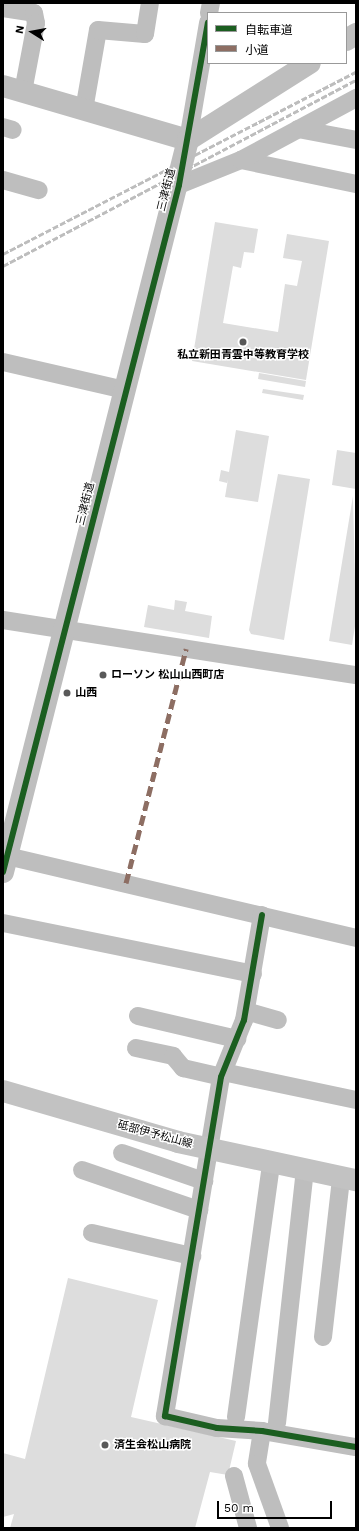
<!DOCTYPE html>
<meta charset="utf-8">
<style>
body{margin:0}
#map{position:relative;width:359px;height:1531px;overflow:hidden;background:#fff;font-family:"Work Sans","Noto Sans JP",sans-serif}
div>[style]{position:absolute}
.building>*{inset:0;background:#ddd}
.minor>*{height:18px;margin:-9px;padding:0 9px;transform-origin:9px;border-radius:9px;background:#bebebe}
.tertiary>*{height:22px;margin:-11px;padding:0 11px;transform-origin:11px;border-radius:11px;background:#bebebe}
.secondary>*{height:22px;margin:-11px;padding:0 11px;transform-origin:11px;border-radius:11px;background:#c2c2c2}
.rail>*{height:3px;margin-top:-1.5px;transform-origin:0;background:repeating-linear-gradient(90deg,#bdbdbd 0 6px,transparent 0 8px)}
.quiet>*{height:5px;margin-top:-2.5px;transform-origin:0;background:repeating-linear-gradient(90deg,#8d6e63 0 10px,transparent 0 15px)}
.cycleway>*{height:6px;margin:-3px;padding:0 3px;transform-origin:3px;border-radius:3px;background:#1b5e20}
.dots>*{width:11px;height:11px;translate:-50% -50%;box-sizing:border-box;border:2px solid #fff;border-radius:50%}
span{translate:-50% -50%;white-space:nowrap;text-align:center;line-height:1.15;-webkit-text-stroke:3px #fff;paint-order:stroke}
.street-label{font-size:11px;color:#000}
.poi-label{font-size:11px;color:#000;font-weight:700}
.left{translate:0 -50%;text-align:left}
.frame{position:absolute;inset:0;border:4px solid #000;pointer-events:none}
.legend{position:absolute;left:207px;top:12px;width:140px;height:52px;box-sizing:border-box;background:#fff;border:1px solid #999;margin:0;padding:5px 7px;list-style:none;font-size:12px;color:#000}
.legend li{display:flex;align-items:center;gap:8px;height:20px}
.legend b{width:20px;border:1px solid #999}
.north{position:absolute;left:12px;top:12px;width:40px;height:40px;-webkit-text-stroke:3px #fff;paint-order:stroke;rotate:281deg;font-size:11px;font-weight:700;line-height:16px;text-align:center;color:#000}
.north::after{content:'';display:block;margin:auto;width:14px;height:18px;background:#000;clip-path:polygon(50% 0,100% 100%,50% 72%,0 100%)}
.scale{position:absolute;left:217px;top:1501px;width:115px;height:18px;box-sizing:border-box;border:2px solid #000;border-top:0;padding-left:5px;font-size:12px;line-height:14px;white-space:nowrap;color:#000;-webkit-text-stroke:3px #fff;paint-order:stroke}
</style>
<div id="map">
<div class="building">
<div style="clip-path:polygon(215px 222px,258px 229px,254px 253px,244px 252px,241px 268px,233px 266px,223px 323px,278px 332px,285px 284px,297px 286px,302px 261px,283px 258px,287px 234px,329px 241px,306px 380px,192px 361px)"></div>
<div style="clip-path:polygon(259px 373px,306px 381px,305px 387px,258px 379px)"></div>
<div style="clip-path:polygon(263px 389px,304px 395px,303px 400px,262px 393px)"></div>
<div style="clip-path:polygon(236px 430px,269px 436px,258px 502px,225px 497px,228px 479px,227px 483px,219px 481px,221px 470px,229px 472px)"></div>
<div style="clip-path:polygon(337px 450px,356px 453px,356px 489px,332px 485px)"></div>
<div style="clip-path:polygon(278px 474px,310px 479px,284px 640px,251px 634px,249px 630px)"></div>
<div style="clip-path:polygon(353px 496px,356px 620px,352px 645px,329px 641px)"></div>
<div style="clip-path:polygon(175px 600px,187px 602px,185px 611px,212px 616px,209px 638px,144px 627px,148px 605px,174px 610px)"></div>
<div style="clip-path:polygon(68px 1278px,158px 1300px,131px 1417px,236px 1441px,228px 1475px,210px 1472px,195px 1528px,10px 1528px,14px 1514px,3px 1517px,3px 1453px,25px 1459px)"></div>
</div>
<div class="minor">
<div style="left:3px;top:8px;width:31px;rotate:9deg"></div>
<div style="left:34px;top:13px;width:10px;rotate:79deg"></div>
<div style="left:36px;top:23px;width:70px;rotate:100.7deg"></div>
<div style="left:209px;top:13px;width:10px;rotate:-79deg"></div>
<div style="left:84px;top:110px;width:81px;rotate:-80.1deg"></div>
<div style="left:98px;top:30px;width:47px;rotate:4.9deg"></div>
<div style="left:145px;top:34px;width:31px;rotate:-81deg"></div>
<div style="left:3px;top:127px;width:10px;rotate:17deg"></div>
<div style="left:298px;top:129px;width:59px;rotate:10.7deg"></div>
<div style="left:188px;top:140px;width:119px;rotate:-80.3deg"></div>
<div style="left:241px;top:160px;width:117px;rotate:11.8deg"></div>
<div style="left:3px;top:180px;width:37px;rotate:16deg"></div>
<div style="left:179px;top:185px;width:67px;rotate:-22deg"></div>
<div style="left:241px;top:160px;width:131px;rotate:-28.3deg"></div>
<div style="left:3px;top:362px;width:125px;rotate:12.9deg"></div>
<div style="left:3px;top:620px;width:357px;rotate:8.9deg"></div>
<div style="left:7px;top:856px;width:359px;rotate:13.2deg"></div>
<div style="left:262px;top:915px;width:107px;rotate:99.7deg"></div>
<div style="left:244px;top:1020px;width:61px;rotate:112deg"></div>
<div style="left:221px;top:1077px;width:344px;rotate:99.4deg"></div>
<div style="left:165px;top:1416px;width:53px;rotate:13deg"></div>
<div style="left:217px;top:1428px;width:45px;rotate:3.8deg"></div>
<div style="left:262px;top:1431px;width:95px;rotate:9.7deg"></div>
<div style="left:3px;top:923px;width:255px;rotate:11.5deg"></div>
<div style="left:246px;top:1011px;width:33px;rotate:16deg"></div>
<div style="left:138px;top:1016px;width:102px;rotate:13.1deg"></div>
<div style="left:136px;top:1048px;width:38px;rotate:12deg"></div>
<div style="left:173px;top:1056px;width:16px;rotate:50deg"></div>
<div style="left:183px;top:1068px;width:39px;rotate:13deg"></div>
<div style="left:223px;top:1072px;width:136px;rotate:11.9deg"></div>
<div style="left:122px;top:1153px;width:87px;rotate:18.9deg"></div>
<div style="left:82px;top:1170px;width:124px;rotate:18.9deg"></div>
<div style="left:92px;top:1233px;width:103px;rotate:13deg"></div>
<div style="left:323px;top:1337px;width:160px;rotate:-83.5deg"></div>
<div style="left:236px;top:1417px;width:255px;rotate:-82.1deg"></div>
<div style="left:277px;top:1423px;width:254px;rotate:-83.7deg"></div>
<div style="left:262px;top:1431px;width:33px;rotate:99deg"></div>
<div style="left:257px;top:1464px;width:68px;rotate:70.2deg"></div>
<div style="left:234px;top:1476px;width:54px;rotate:74.9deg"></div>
</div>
<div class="tertiary">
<div style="left:346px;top:40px;width:12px;rotate:-31deg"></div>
<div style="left:3px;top:86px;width:193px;rotate:16.3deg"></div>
<div style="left:3px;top:872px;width:755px;rotate:-75.82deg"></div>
<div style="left:188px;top:140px;width:144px;rotate:-32.3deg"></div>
</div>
<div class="secondary">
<div style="left:3px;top:1091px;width:182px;rotate:16.2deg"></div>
<div style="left:178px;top:1142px;width:182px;rotate:12.1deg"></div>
</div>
<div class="rail">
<div style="left:3px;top:254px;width:397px;rotate:-27.3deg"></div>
<div style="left:3px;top:266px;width:399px;rotate:-27.8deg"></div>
</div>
<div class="quiet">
<div style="left:126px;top:883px;width:242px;rotate:-75.6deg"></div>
</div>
<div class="cycleway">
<div style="left:3px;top:872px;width:709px;rotate:-75.63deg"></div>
<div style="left:179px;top:185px;width:165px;rotate:-79.9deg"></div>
<div style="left:262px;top:915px;width:107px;rotate:99.7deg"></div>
<div style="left:244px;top:1020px;width:61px;rotate:112deg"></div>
<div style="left:221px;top:1077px;width:344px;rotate:99.4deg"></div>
<div style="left:165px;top:1416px;width:53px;rotate:13deg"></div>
<div style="left:217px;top:1428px;width:45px;rotate:3.8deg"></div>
<div style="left:262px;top:1431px;width:95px;rotate:9.7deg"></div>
</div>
<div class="dots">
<div style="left:243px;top:342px;background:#595959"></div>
<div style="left:103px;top:675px;background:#595959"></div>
<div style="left:67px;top:693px;background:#595959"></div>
<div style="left:105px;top:1445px;background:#595959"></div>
</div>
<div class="street-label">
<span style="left:167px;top:190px;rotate:-76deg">三津街道</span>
<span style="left:86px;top:504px;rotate:-76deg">三津街道</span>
<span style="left:155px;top:1135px;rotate:15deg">砥部伊予松山線</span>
</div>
<div class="poi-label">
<span style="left:243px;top:355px">私立新田青雲中等教育学校</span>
<span class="left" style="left:111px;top:675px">ローソン 松山山西町店</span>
<span class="left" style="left:75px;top:693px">山西</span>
<span class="left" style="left:114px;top:1445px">済生会松山病院</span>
</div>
<div class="frame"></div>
<ul class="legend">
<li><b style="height:5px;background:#1b5e20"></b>自転車道</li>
<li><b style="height:5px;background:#8d6e63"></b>小道</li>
</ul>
<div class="north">N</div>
<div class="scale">50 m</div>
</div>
